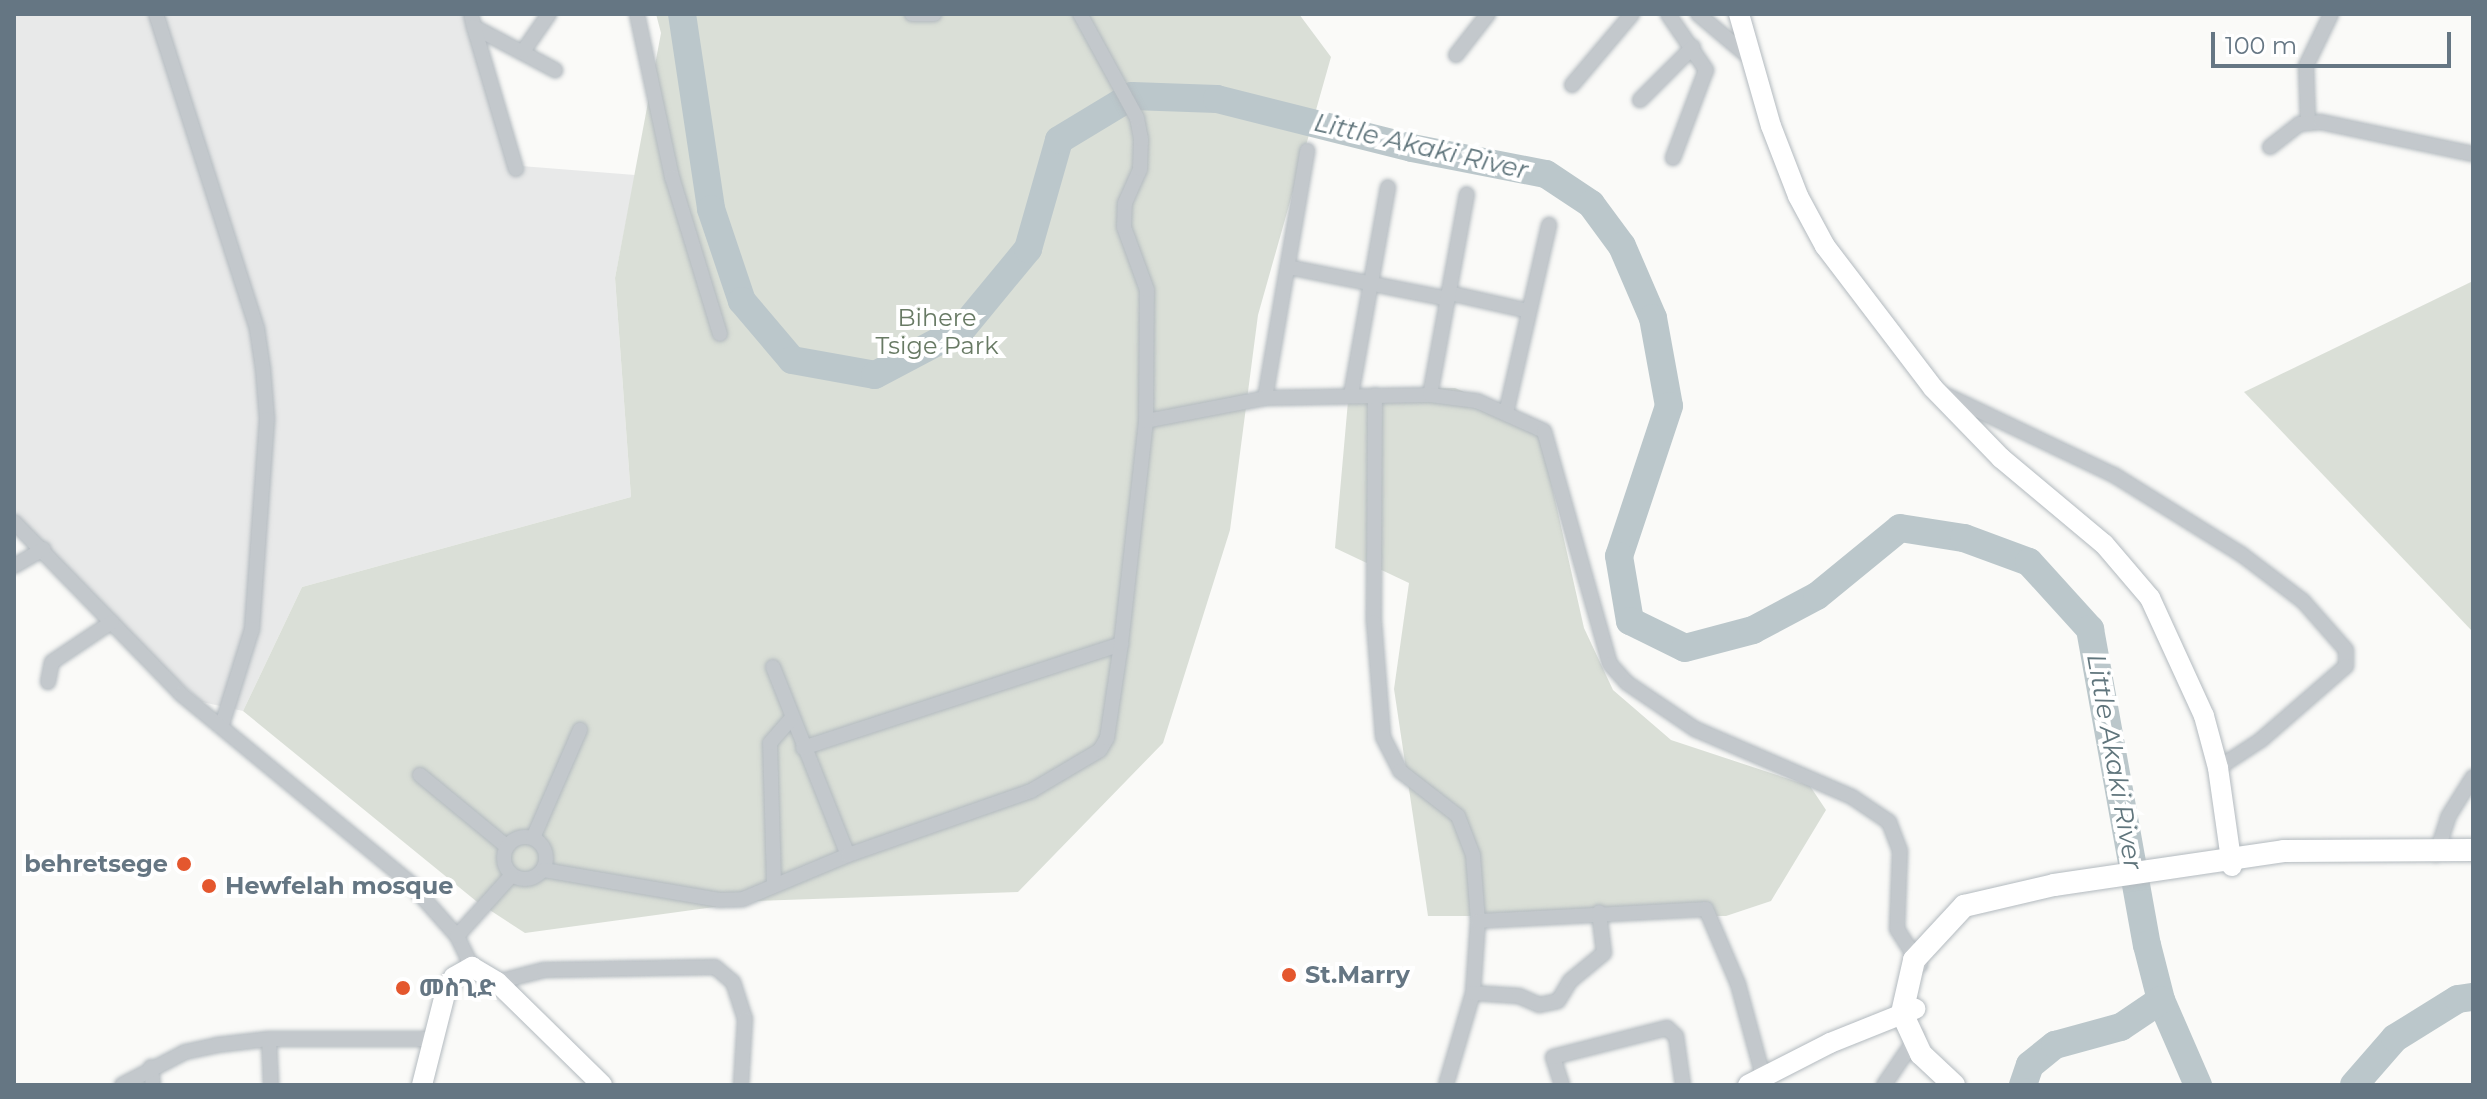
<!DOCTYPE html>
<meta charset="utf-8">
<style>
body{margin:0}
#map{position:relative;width:2487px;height:1099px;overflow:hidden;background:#fafaf8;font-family:Montserrat,"Noto Sans Ethiopic",sans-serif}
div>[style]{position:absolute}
.built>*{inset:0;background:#e8e9e9}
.green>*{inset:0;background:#dadfd7}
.river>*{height:28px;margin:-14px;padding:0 14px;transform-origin:14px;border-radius:14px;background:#bbc7cb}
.roads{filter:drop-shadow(0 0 2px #b3babf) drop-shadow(0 0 2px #b3babf)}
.street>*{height:14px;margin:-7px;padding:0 7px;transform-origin:7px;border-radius:7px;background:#c3c8cc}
.street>.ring{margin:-7px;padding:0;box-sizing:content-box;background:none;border:14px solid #c3c8cc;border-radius:50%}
.secondary>*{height:20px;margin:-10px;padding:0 10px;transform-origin:10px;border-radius:10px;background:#fff}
.primary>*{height:22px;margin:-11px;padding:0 11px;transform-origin:11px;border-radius:11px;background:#fff}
.dots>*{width:22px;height:22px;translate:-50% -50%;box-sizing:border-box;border:4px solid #fff;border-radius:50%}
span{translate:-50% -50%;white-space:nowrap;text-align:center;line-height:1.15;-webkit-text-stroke:8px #fff;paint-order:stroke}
.park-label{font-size:24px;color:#687a64}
.poi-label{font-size:24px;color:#657683;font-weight:700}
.right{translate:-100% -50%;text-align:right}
.left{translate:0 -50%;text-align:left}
.water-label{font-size:26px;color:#60757c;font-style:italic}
.frame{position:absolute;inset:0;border:16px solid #657683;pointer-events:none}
.scale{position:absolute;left:2211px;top:32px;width:240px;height:36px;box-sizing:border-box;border:4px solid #657683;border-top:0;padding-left:10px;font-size:24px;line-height:28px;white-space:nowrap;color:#657683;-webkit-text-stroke:6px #fff;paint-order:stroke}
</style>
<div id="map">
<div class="built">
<div style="clip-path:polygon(14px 14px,470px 14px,521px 166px,635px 175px,615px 278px,631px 497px,302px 587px,243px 711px,202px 702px,14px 531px)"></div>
</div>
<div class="green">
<div style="clip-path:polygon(656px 14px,1299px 14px,1331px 57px,1258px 315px,1230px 530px,1163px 743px,1018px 892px,758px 901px,525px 933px,476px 901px,243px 711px,302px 587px,631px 497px,615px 278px,661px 33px)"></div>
<div style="clip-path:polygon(2473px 281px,2473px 632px,2244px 392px)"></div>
<div style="clip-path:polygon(1455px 388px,1538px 424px,1584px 628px,1613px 690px,1671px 740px,1810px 786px,1826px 810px,1771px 901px,1726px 916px,1428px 916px,1394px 689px,1409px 583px,1335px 548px,1349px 390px)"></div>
</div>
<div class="river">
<div style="left:682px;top:14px;width:197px;rotate:81.5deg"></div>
<div style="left:711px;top:209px;width:97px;rotate:71.4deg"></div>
<div style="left:742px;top:301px;width:77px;rotate:49.7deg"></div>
<div style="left:792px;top:360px;width:84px;rotate:10.2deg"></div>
<div style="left:875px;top:375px;width:98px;rotate:-27.9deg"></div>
<div style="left:962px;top:329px;width:104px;rotate:-50.5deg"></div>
<div style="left:1028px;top:249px;width:113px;rotate:-74.1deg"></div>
<div style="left:1059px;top:140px;width:85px;rotate:-31.1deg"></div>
<div style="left:1132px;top:96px;width:85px;rotate:2deg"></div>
<div style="left:1217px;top:99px;width:201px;rotate:14.1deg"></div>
<div style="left:1412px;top:148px;width:136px;rotate:11deg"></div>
<div style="left:1546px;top:174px;width:54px;rotate:33.7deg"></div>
<div style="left:1591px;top:204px;width:52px;rotate:53.6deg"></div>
<div style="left:1622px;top:246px;width:78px;rotate:66.7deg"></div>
<div style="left:1653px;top:318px;width:89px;rotate:79.7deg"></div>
<div style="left:1669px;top:406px;width:158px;rotate:108.4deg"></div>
<div style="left:1619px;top:556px;width:66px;rotate:80.4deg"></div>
<div style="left:1630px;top:621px;width:61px;rotate:26.1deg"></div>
<div style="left:1685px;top:648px;width:70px;rotate:-14.8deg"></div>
<div style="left:1753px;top:630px;width:72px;rotate:-28deg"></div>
<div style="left:1817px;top:596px;width:107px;rotate:-39.3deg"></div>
<div style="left:1900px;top:528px;width:65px;rotate:8.9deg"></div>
<div style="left:1964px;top:538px;width:69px;rotate:20.3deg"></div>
<div style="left:2029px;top:562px;width:91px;rotate:47.7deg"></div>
<div style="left:2090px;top:629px;width:321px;rotate:79.8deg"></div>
<div style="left:2147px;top:945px;width:57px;rotate:75.7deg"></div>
<div style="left:2161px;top:1000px;width:93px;rotate:66.5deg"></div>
<div style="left:2023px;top:1085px;width:21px;rotate:-71deg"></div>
<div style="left:2030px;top:1065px;width:32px;rotate:-39deg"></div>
<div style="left:2055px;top:1045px;width:68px;rotate:-15.3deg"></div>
<div style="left:2121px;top:1027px;width:48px;rotate:-34deg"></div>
<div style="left:2354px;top:1085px;width:62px;rotate:-48.9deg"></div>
<div style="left:2395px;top:1038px;width:74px;rotate:-31.8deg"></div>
<div style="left:2458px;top:999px;width:15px;rotate:-8deg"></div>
</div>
<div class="roads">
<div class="street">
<div style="left:156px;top:14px;width:331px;rotate:72.2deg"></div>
<div style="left:257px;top:329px;width:40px;rotate:81.5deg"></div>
<div style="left:263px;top:369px;width:50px;rotate:85.4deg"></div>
<div style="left:267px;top:419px;width:211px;rotate:94.1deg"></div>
<div style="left:252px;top:629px;width:101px;rotate:107.4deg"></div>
<div style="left:471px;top:14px;width:13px;rotate:77deg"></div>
<div style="left:474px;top:27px;width:92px;rotate:28deg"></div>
<div style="left:637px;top:14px;width:167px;rotate:77.9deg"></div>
<div style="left:672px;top:177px;width:164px;rotate:73deg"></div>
<div style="left:912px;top:14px;width:22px"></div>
<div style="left:1668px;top:14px;width:68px;rotate:55.8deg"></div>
<div style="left:1706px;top:70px;width:94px;rotate:110.6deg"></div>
<div style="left:1698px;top:14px;width:67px;rotate:40.1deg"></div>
<div style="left:474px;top:27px;width:148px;rotate:73.5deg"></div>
<div style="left:524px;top:50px;width:44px;rotate:-55.2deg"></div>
<div style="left:1456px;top:55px;width:52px;rotate:-52deg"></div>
<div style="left:1572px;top:85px;width:93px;rotate:-49.8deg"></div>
<div style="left:1640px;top:100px;width:75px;rotate:-45deg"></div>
<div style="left:2308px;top:122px;width:56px;rotate:-92deg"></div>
<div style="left:2306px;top:66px;width:58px;rotate:-64.3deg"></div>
<div style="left:2270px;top:147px;width:37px;rotate:-38deg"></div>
<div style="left:2299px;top:124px;width:22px;rotate:-5deg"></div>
<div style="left:2321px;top:122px;width:155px;rotate:11.9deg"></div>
<div style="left:1288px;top:267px;width:163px;rotate:11.3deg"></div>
<div style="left:1449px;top:293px;width:82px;rotate:12.7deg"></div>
<div style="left:1944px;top:394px;width:188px;rotate:25.5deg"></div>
<div style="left:2114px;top:475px;width:150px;rotate:31.9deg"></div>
<div style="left:2241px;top:554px;width:78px;rotate:37.2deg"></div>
<div style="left:2303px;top:601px;width:65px;rotate:48.7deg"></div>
<div style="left:2346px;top:650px;width:16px;rotate:90deg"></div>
<div style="left:2346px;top:666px;width:113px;rotate:139deg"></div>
<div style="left:2261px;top:740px;width:51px;rotate:146.9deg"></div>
<div style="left:1351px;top:395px;width:211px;rotate:-79.9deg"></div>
<div style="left:1375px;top:395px;width:227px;rotate:90.3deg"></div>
<div style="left:1374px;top:622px;width:115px;rotate:85.5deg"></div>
<div style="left:1383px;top:737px;width:38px;rotate:63deg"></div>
<div style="left:1400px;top:771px;width:73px;rotate:37.8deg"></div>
<div style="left:1458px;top:816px;width:42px;rotate:69deg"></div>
<div style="left:1473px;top:855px;width:66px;rotate:85.7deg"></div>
<div style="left:1478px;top:921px;width:72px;rotate:94deg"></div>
<div style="left:1473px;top:993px;width:96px;rotate:106.4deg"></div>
<div style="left:1430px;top:395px;width:204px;rotate:-79.6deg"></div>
<div style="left:1265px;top:398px;width:251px;rotate:-80.3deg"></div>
<div style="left:1506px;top:413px;width:193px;rotate:-77.1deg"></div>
<div style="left:1146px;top:421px;width:121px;rotate:-10.9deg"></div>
<div style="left:1265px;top:398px;width:165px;rotate:-1deg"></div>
<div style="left:1430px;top:395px;width:47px;rotate:7.3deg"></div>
<div style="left:1477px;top:401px;width:73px;rotate:24.1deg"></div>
<div style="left:1544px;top:431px;width:242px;rotate:74.2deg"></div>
<div style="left:1610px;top:664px;width:25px;rotate:48deg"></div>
<div style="left:1627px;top:683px;width:82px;rotate:34.1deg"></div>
<div style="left:1695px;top:729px;width:171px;rotate:23.4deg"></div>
<div style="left:1852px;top:797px;width:45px;rotate:34deg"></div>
<div style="left:1889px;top:822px;width:31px;rotate:69deg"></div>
<div style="left:1900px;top:851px;width:78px;rotate:92.2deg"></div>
<div style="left:1897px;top:929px;width:43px;rotate:57.4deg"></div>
<div style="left:14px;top:522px;width:240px;rotate:45.8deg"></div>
<div style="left:181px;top:694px;width:297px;rotate:39.5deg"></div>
<div style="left:410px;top:883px;width:71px;rotate:48.4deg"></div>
<div style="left:457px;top:936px;width:34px;rotate:64deg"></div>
<div style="left:14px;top:566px;width:34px;rotate:-30deg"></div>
<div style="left:773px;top:667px;width:202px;rotate:68.3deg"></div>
<div style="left:48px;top:682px;width:20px;rotate:-79deg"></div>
<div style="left:52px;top:662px;width:72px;rotate:-33.7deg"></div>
<div style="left:803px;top:748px;width:335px;rotate:-18.1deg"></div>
<div style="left:420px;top:775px;width:112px;rotate:39.5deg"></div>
<div class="ring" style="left:504px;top:837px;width:28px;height:28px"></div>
<div style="left:533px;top:838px;width:118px;rotate:-66.5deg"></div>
<div style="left:2436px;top:855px;width:40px;rotate:-72deg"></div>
<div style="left:2448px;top:817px;width:47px;rotate:-58deg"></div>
<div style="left:544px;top:870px;width:178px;rotate:9.7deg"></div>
<div style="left:719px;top:900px;width:24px;rotate:-2deg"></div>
<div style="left:743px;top:899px;width:114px;rotate:-22.7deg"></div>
<div style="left:848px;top:855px;width:194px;rotate:-19.3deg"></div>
<div style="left:1031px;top:791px;width:80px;rotate:-30.7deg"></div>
<div style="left:1100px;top:750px;width:14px;rotate:-60deg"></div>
<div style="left:1107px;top:738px;width:95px;rotate:-81.5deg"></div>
<div style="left:1121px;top:644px;width:224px;rotate:-83.6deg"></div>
<div style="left:1146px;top:421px;width:131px;rotate:-89.6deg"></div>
<div style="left:1147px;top:290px;width:67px;rotate:-110.1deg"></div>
<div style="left:1124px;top:227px;width:24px;rotate:-88deg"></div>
<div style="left:1125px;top:203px;width:37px;rotate:-66deg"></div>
<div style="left:1140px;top:169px;width:30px;rotate:-88deg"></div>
<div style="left:1141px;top:139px;width:21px;rotate:-101deg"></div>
<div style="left:1137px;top:118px;width:119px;rotate:-118.7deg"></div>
<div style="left:774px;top:884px;width:141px;rotate:-91.6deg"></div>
<div style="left:770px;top:743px;width:32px;rotate:-49deg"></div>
<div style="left:1478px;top:921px;width:228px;rotate:-3deg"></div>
<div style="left:1706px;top:909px;width:82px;rotate:66.9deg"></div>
<div style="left:1738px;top:984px;width:95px;rotate:74.8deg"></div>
<div style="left:457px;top:936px;width:81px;rotate:-48deg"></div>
<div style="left:497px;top:982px;width:49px;rotate:-14.3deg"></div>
<div style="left:544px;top:970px;width:171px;rotate:-1deg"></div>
<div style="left:715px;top:967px;width:23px;rotate:40deg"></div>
<div style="left:733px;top:982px;width:39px;rotate:72deg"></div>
<div style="left:745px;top:1019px;width:66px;rotate:93.5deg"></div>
<div style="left:1473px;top:993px;width:46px;rotate:3.7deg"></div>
<div style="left:1519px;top:996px;width:22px;rotate:24deg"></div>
<div style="left:1539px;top:1005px;width:19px;rotate:-12deg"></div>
<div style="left:1558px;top:1001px;width:23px;rotate:-59deg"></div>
<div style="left:1570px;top:981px;width:44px;rotate:-39.5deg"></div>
<div style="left:1604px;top:953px;width:41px;rotate:-97deg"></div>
<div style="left:269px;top:1039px;width:46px;rotate:87.5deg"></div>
<div style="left:151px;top:1067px;width:18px;rotate:84deg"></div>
<div style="left:122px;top:1085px;width:71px;rotate:-27.6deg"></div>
<div style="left:185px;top:1052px;width:33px;rotate:-12deg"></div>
<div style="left:217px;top:1045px;width:52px;rotate:-6.6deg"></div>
<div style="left:269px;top:1039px;width:163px"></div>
<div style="left:1562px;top:1085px;width:29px;rotate:-108deg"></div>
<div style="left:1553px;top:1057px;width:118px;rotate:-14.3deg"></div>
<div style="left:1667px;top:1028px;width:12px;rotate:42deg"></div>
<div style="left:1676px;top:1036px;width:49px;rotate:81.9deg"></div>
<div style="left:1884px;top:1085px;width:60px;rotate:-55.8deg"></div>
</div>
<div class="secondary">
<div style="left:1739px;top:14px;width:116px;rotate:74.1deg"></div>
<div style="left:1771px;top:126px;width:75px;rotate:68.9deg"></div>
<div style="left:1798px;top:196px;width:57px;rotate:61.6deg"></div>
<div style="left:1825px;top:246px;width:178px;rotate:52.7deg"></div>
<div style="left:1933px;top:388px;width:98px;rotate:45.8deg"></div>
<div style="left:2001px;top:458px;width:134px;rotate:39.9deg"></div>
<div style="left:2104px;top:544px;width:71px;rotate:49.6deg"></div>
<div style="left:2150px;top:598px;width:130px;rotate:65.4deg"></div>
<div style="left:2204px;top:716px;width:54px;rotate:74.9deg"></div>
<div style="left:2218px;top:768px;width:99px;rotate:81.9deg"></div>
<div style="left:422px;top:1085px;width:94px;rotate:-75.8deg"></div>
<div style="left:445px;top:994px;width:19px;rotate:-62deg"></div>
<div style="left:454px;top:977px;width:21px;rotate:-29deg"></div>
<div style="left:472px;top:967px;width:29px;rotate:31deg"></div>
<div style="left:497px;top:982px;width:147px;rotate:44.4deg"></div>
<div style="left:1748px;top:1085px;width:92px;rotate:-27.1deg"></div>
<div style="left:1830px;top:1043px;width:92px;rotate:-21.8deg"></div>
</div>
<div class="primary">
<div style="left:1954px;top:1085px;width:45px;rotate:-136.8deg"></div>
<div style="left:1921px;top:1054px;width:45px;rotate:-114.9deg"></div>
<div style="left:1902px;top:1013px;width:54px;rotate:-77.2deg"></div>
<div style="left:1914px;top:960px;width:74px;rotate:-47.2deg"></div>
<div style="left:1964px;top:906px;width:92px;rotate:-13.1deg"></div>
<div style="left:2054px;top:885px;width:232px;rotate:-8.4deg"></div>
<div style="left:2284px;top:851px;width:189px;rotate:-0.3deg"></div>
</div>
</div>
<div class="dots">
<div style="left:184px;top:864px;background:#e4572e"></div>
<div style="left:209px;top:886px;background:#e4572e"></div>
<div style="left:1289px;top:975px;background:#e4572e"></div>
<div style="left:403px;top:988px;background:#e4572e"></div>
</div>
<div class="park-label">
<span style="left:937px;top:332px">Bihere<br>Tsige Park</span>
</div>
<div class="poi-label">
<span class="right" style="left:168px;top:864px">behretsege</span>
<span class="left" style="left:225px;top:886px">Hewfelah mosque</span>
<span class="left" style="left:1305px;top:975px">St.Marry</span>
<span class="left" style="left:419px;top:988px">መስጊድ</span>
</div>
<div class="water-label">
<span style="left:1421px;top:147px;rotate:13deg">Little Akaki River</span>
<span style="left:2114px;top:762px;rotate:80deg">Little Akaki River</span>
</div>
<div class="frame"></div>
<div class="scale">100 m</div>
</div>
